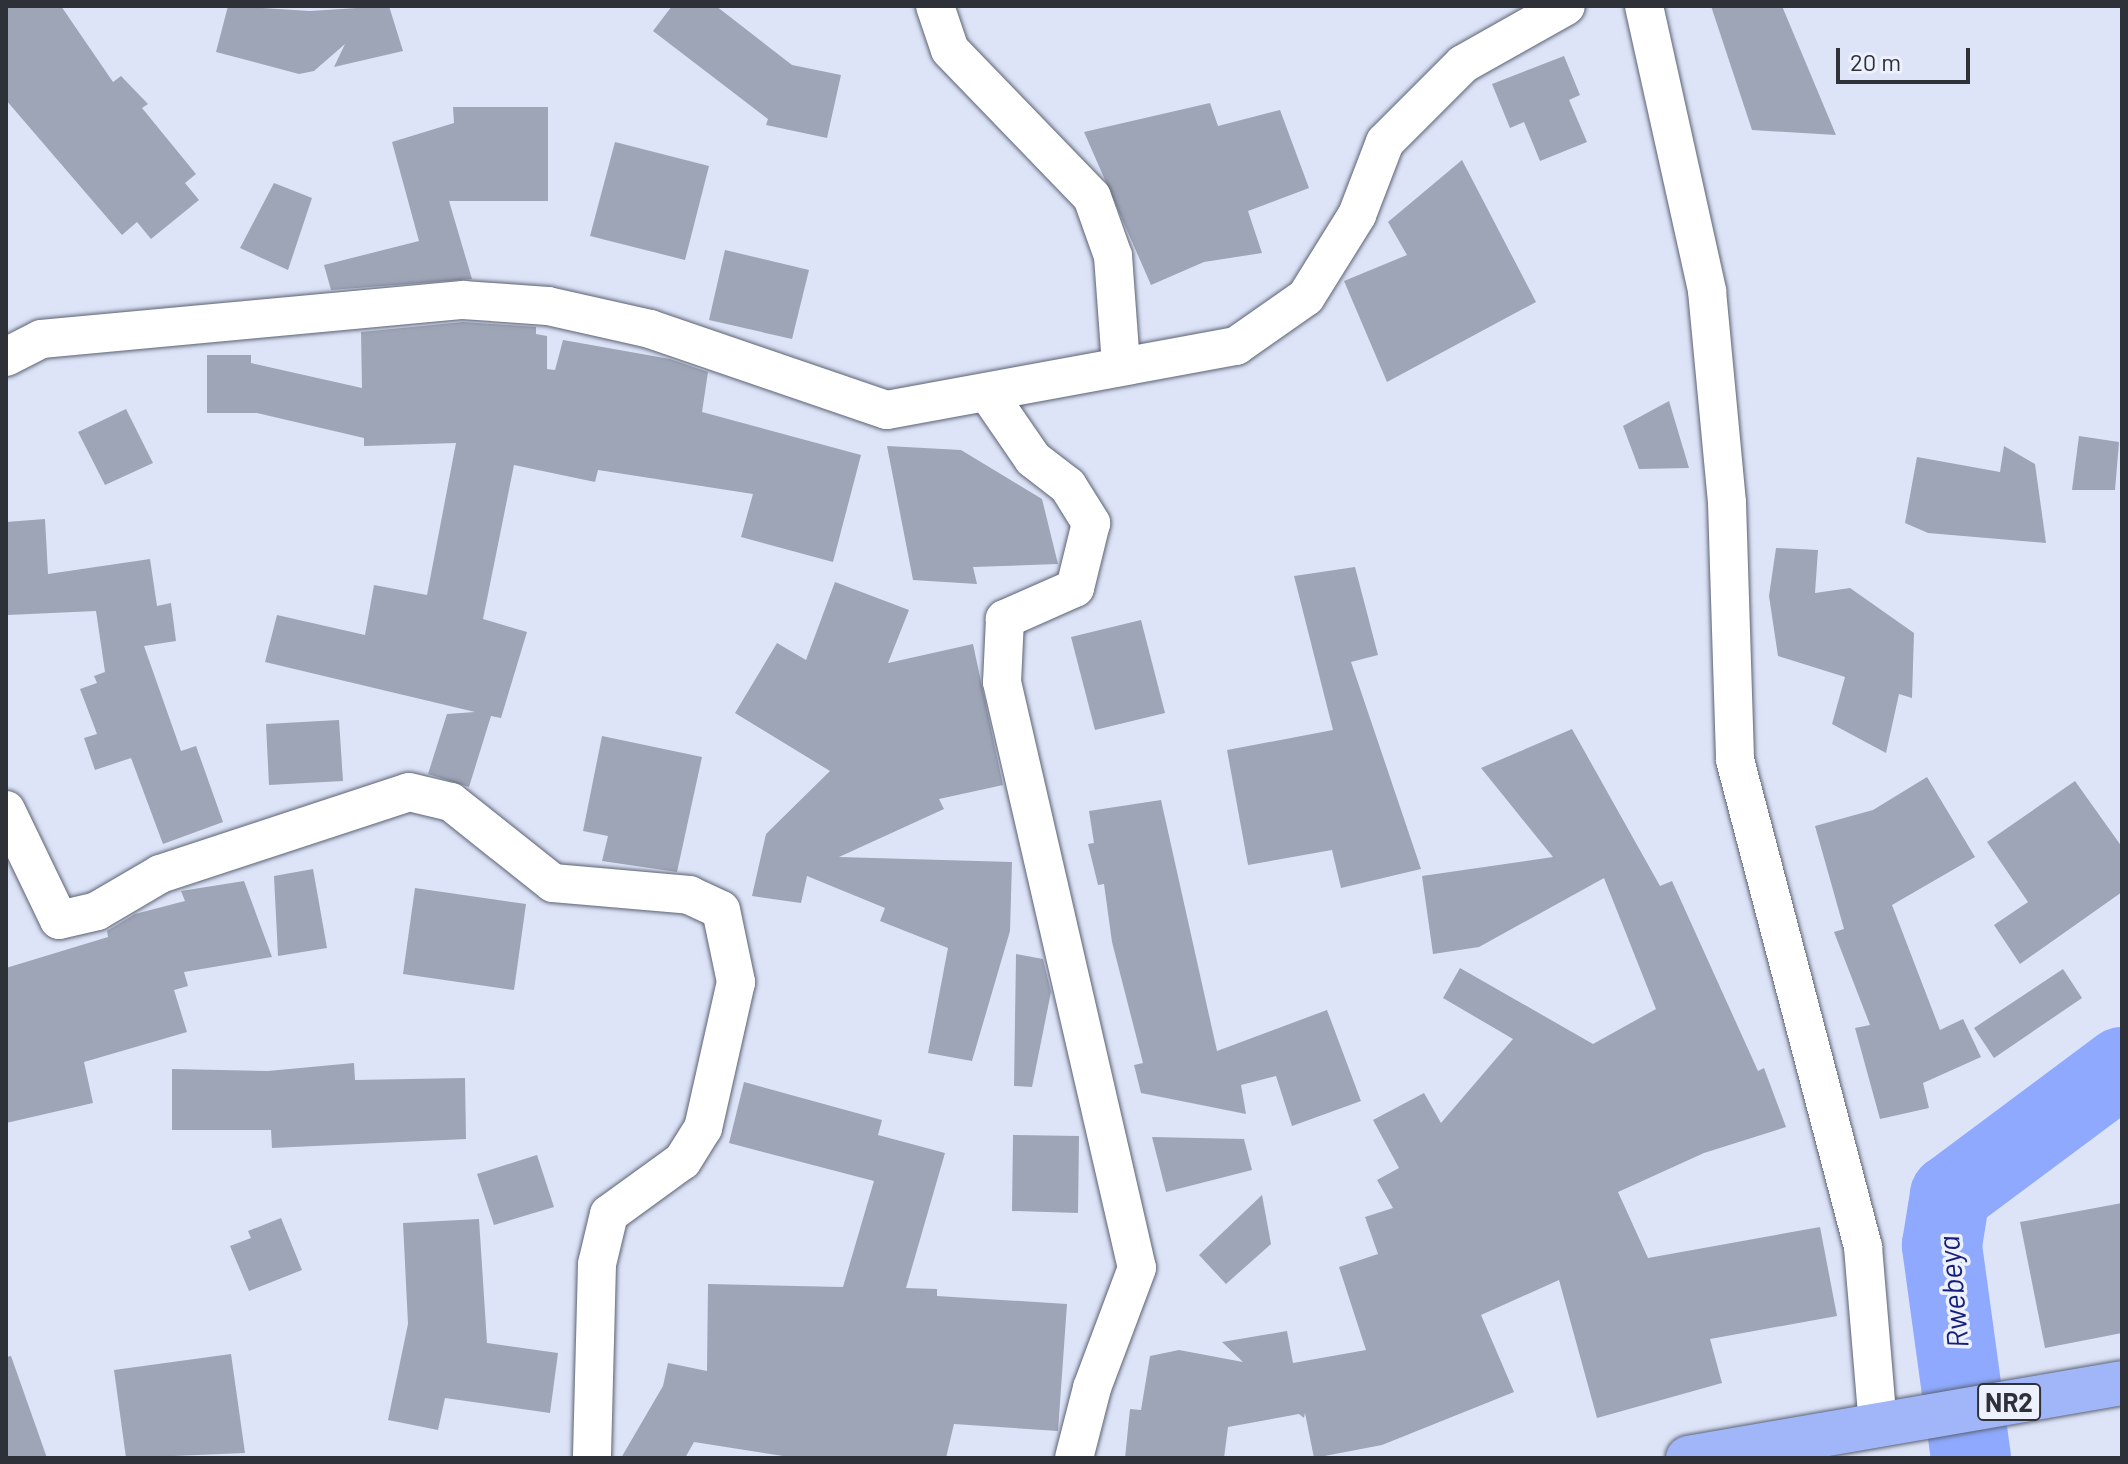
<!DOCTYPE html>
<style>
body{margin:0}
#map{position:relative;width:2128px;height:1464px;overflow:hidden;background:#dde4f8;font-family:Barlow,sans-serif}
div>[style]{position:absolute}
.river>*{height:80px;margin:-40px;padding:0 40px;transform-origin:40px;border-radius:40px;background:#8ea9fd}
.building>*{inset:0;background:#9ea5b7}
.roads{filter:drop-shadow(0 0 2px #5c6273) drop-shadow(0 0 2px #5c6273)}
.street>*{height:38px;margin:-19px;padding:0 19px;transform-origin:19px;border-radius:19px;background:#fff}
.highway>*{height:44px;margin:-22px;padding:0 22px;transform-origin:22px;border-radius:22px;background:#a0b6f9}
span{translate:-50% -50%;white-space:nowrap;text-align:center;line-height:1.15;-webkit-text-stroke:7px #edf1fd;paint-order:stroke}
.shield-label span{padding:2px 6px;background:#edf1fd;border:2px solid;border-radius:6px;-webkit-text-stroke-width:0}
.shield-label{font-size:26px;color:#2e3138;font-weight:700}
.water-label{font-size:30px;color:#161e7d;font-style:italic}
.frame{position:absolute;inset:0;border:8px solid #2e3138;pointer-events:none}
.scale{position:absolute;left:1836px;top:48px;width:134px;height:36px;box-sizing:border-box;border:4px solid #2e3138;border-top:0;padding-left:10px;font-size:24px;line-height:28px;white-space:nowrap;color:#2e3138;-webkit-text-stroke:6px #edf1fd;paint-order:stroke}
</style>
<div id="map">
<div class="river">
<div style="left:1971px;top:1458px;width:215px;rotate:-97.8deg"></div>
<div style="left:1942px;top:1245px;width:51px;rotate:-80.9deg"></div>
<div style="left:1950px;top:1195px;width:214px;rotate:-36.7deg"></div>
</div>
<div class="building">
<div style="clip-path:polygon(6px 6px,61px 6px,113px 82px,121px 76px,148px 104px,142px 108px,196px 174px,185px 183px,199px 200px,151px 239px,137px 222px,122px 235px,6px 100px)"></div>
<div style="clip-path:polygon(228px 6px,310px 11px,389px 6px,403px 51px,334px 67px,345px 44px,314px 71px,299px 74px,216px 52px)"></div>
<div style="clip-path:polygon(672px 6px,716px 6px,792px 65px,841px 75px,827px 138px,766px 125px,768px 119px,653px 31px)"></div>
<div style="clip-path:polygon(1711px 6px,1782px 6px,1836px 135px,1752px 130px)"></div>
<div style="clip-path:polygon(1564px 56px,1580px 95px,1569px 100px,1587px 142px,1540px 161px,1524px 122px,1510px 128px,1492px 84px)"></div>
<div style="clip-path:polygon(1210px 103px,1218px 126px,1280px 110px,1309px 188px,1248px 211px,1262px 253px,1204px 262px,1151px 285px,1084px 132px)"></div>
<div style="clip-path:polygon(453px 107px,548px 107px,548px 201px,449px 201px,472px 279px,331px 290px,324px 265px,419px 241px,392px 142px,454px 123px)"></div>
<div style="clip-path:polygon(615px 142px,709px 166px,685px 260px,590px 236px)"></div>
<div style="clip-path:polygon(1462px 160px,1536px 302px,1387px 382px,1344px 281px,1407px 255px,1388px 222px)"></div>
<div style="clip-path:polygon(274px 183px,312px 198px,288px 270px,240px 248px)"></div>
<div style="clip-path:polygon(725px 250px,809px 270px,792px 339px,709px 320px)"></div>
<div style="clip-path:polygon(463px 322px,536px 327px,536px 334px,547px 336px,547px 369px,555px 370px,563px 340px,670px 359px,708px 372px,702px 412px,861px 455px,833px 562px,741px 537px,753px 494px,598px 470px,595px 482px,514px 465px,483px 619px,527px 632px,501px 718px,491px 716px,469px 787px,428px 774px,447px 714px,475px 712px,265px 662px,277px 615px,365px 635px,374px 585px,427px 595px,456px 443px,364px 446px,364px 438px,257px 413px,207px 413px,207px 355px,251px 355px,251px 363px,362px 388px,361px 332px)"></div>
<div style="clip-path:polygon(1669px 401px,1689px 468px,1639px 469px,1623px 426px)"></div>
<div style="clip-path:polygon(126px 409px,153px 463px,105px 485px,78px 432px)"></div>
<div style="clip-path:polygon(2079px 436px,2119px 442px,2115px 490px,2072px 490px)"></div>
<div style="clip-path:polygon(887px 446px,961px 450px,1042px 499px,1058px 564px,973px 567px,977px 584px,913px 580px)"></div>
<div style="clip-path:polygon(2004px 446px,2035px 464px,2046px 543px,1928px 533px,1905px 523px,1917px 457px,2000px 472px)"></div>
<div style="clip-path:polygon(45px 519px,48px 574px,150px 559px,157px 606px,171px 603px,176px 641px,144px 646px,181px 751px,196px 746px,223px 822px,163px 844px,131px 758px,95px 770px,84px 738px,97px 734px,80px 689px,97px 683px,94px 676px,105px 672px,96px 611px,8px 615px,6px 522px)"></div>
<div style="clip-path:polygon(1776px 548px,1818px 550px,1815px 593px,1850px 588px,1914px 633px,1912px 698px,1899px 694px,1886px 753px,1832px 724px,1845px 677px,1778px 656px,1769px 596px)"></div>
<div style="clip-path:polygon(1355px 567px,1378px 655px,1351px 662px,1421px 869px,1341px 888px,1332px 850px,1248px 865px,1227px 750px,1333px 730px,1294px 576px)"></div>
<div style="clip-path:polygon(835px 582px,909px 610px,888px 663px,973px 644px,1003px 785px,939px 799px,944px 809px,839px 857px,1012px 862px,1010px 931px,972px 1061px,928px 1053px,948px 948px,880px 921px,885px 908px,807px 876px,801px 903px,752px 896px,766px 834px,830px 771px,735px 713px,777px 643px,806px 660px)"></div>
<div style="clip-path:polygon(1141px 620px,1165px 713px,1095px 730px,1071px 637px)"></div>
<div style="clip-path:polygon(339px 720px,343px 781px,269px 785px,266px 724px)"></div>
<div style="clip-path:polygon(1572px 729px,1660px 886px,1672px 881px,1758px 1071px,1764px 1068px,1786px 1127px,1704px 1153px,1618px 1192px,1648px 1258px,1820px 1227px,1837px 1316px,1710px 1339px,1722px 1383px,1597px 1418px,1559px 1280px,1481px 1315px,1514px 1392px,1382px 1445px,1314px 1458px,1305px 1413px,1304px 1418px,1299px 1414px,1228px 1427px,1224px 1458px,1125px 1458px,1130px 1409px,1141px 1410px,1150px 1356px,1179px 1350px,1243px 1362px,1222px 1342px,1287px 1331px,1293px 1363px,1366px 1350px,1339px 1267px,1378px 1254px,1365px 1217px,1393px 1208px,1377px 1180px,1399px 1168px,1373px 1120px,1424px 1093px,1441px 1123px,1513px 1039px,1443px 998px,1460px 968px,1593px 1044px,1656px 1009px,1604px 878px,1479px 947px,1433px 954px,1422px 876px,1553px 857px,1481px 768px)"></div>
<div style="clip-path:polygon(602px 736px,702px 757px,677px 872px,602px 861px,608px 836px,583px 831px)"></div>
<div style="clip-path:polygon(1927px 777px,1975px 857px,1892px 905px,1940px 1030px,1963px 1019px,1981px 1057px,1923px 1083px,1929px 1108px,1880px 1119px,1855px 1028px,1870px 1025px,1834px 932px,1844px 929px,1815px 826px,1873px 810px)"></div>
<div style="clip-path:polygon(2075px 781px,2122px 847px,2122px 892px,2020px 964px,1994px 925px,2028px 902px,1987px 842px)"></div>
<div style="clip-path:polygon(1161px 800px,1217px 1051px,1327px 1010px,1361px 1101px,1292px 1126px,1276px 1076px,1241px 1085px,1246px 1114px,1141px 1093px,1134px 1065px,1143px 1063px,1112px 942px,1104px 884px,1098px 885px,1088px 844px,1094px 843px,1089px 811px)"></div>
<div style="clip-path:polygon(313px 869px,327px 948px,278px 956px,274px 876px)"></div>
<div style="clip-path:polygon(244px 881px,272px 957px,184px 972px,188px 986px,174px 990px,187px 1032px,84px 1062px,93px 1103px,6px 1123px,6px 968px,108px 937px,107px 931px,135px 914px,185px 901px,181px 891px)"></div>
<div style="clip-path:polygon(415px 888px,526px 904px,514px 990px,403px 974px)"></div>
<div style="clip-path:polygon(1016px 954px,1043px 959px,1051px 992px,1032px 1087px,1014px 1086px)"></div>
<div style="clip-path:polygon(2063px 969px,2082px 998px,1994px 1058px,1974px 1028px)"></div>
<div style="clip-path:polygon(354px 1063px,355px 1080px,465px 1078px,466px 1139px,272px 1148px,271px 1130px,172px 1130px,172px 1069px,268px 1071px)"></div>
<div style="clip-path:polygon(744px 1082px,882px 1120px,878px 1135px,945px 1153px,906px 1288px,937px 1289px,937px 1296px,1067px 1304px,1058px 1431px,954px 1424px,946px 1458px,796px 1458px,694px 1442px,685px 1458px,621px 1458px,663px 1386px,668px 1363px,707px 1371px,708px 1284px,843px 1287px,874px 1181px,729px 1143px)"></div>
<div style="clip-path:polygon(1013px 1135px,1079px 1136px,1078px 1213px,1012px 1211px)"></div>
<div style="clip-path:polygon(1152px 1137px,1244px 1139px,1252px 1170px,1166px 1192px)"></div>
<div style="clip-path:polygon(537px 1155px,554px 1207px,494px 1225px,477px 1174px)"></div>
<div style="clip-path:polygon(1262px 1195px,1271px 1244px,1226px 1284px,1199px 1255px)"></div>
<div style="clip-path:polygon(2122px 1203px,2122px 1333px,2045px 1348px,2020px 1222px)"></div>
<div style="clip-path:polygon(281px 1218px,302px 1270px,249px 1291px,230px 1246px,251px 1238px,248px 1231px)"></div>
<div style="clip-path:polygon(479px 1219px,487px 1343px,558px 1353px,550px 1413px,445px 1398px,438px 1430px,388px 1420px,408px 1324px,403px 1223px)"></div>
<div style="clip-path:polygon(231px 1354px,245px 1453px,126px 1458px,114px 1370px)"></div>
<div style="clip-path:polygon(11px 1356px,47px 1458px,6px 1458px,6px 1357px)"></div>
</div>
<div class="roads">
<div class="street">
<div style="left:935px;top:6px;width:46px;rotate:71.2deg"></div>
<div style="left:950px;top:50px;width:204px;rotate:46deg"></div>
<div style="left:1092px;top:197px;width:63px;rotate:70.4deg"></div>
<div style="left:1113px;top:256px;width:109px;rotate:85.8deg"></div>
<div style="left:1644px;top:6px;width:292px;rotate:77.5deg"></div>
<div style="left:1707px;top:291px;width:213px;rotate:84.6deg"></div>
<div style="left:1727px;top:503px;width:257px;rotate:88.2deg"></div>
<div style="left:1735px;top:760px;width:504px;rotate:75.27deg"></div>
<div style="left:1863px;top:1247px;width:181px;rotate:85.2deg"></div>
<div style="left:6px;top:357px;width:39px;rotate:-27deg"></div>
<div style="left:41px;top:339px;width:424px;rotate:-5.3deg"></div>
<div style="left:463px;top:300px;width:85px;rotate:4deg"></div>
<div style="left:548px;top:306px;width:105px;rotate:12.7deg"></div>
<div style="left:650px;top:329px;width:250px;rotate:18.9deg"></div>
<div style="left:887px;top:410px;width:355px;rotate:-10.4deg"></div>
<div style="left:1236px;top:346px;width:85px;rotate:-35deg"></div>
<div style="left:1306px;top:297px;width:97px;rotate:-58.1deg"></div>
<div style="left:1357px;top:215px;width:78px;rotate:-69deg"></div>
<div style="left:1385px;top:142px;width:110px;rotate:-45deg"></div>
<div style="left:1463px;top:64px;width:118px;rotate:-29.4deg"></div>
<div style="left:987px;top:392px;width:81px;rotate:55.5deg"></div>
<div style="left:1033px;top:459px;width:44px;rotate:37.6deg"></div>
<div style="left:1068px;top:486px;width:44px;rotate:58.1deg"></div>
<div style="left:1091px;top:523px;width:67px;rotate:103.8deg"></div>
<div style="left:1075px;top:588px;width:77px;rotate:156.1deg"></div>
<div style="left:1005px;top:619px;width:63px;rotate:92.7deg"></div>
<div style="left:1002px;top:682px;width:601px;rotate:77.03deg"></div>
<div style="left:1137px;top:1268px;width:128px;rotate:110.6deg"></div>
<div style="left:1092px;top:1388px;width:72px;rotate:104.4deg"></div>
<div style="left:6px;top:810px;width:122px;rotate:64.3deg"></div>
<div style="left:59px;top:920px;width:39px;rotate:-13deg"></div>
<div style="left:97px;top:911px;width:73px;rotate:-30.4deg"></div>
<div style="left:160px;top:874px;width:262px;rotate:-18.2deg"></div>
<div style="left:409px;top:792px;width:43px;rotate:13.4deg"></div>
<div style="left:451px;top:802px;width:130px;rotate:38.5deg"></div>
<div style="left:553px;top:883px;width:137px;rotate:5deg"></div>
<div style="left:689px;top:895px;width:35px;rotate:25deg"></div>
<div style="left:721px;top:910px;width:74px;rotate:78.2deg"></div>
<div style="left:736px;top:982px;width:150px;rotate:102.7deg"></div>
<div style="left:703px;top:1128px;width:39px;rotate:122deg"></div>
<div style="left:682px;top:1161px;width:90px;rotate:144deg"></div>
<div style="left:609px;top:1214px;width:51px;rotate:103.5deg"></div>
<div style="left:597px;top:1264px;width:194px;rotate:91.5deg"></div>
</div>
<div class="highway">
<div style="left:1688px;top:1458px;width:440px;rotate:-9.8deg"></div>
</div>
</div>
<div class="shield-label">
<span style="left:2009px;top:1402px">NR2</span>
</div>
<div class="water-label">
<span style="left:1952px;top:1292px;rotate:-95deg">Rwebeya</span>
</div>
<div class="frame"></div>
<div class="scale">20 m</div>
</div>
